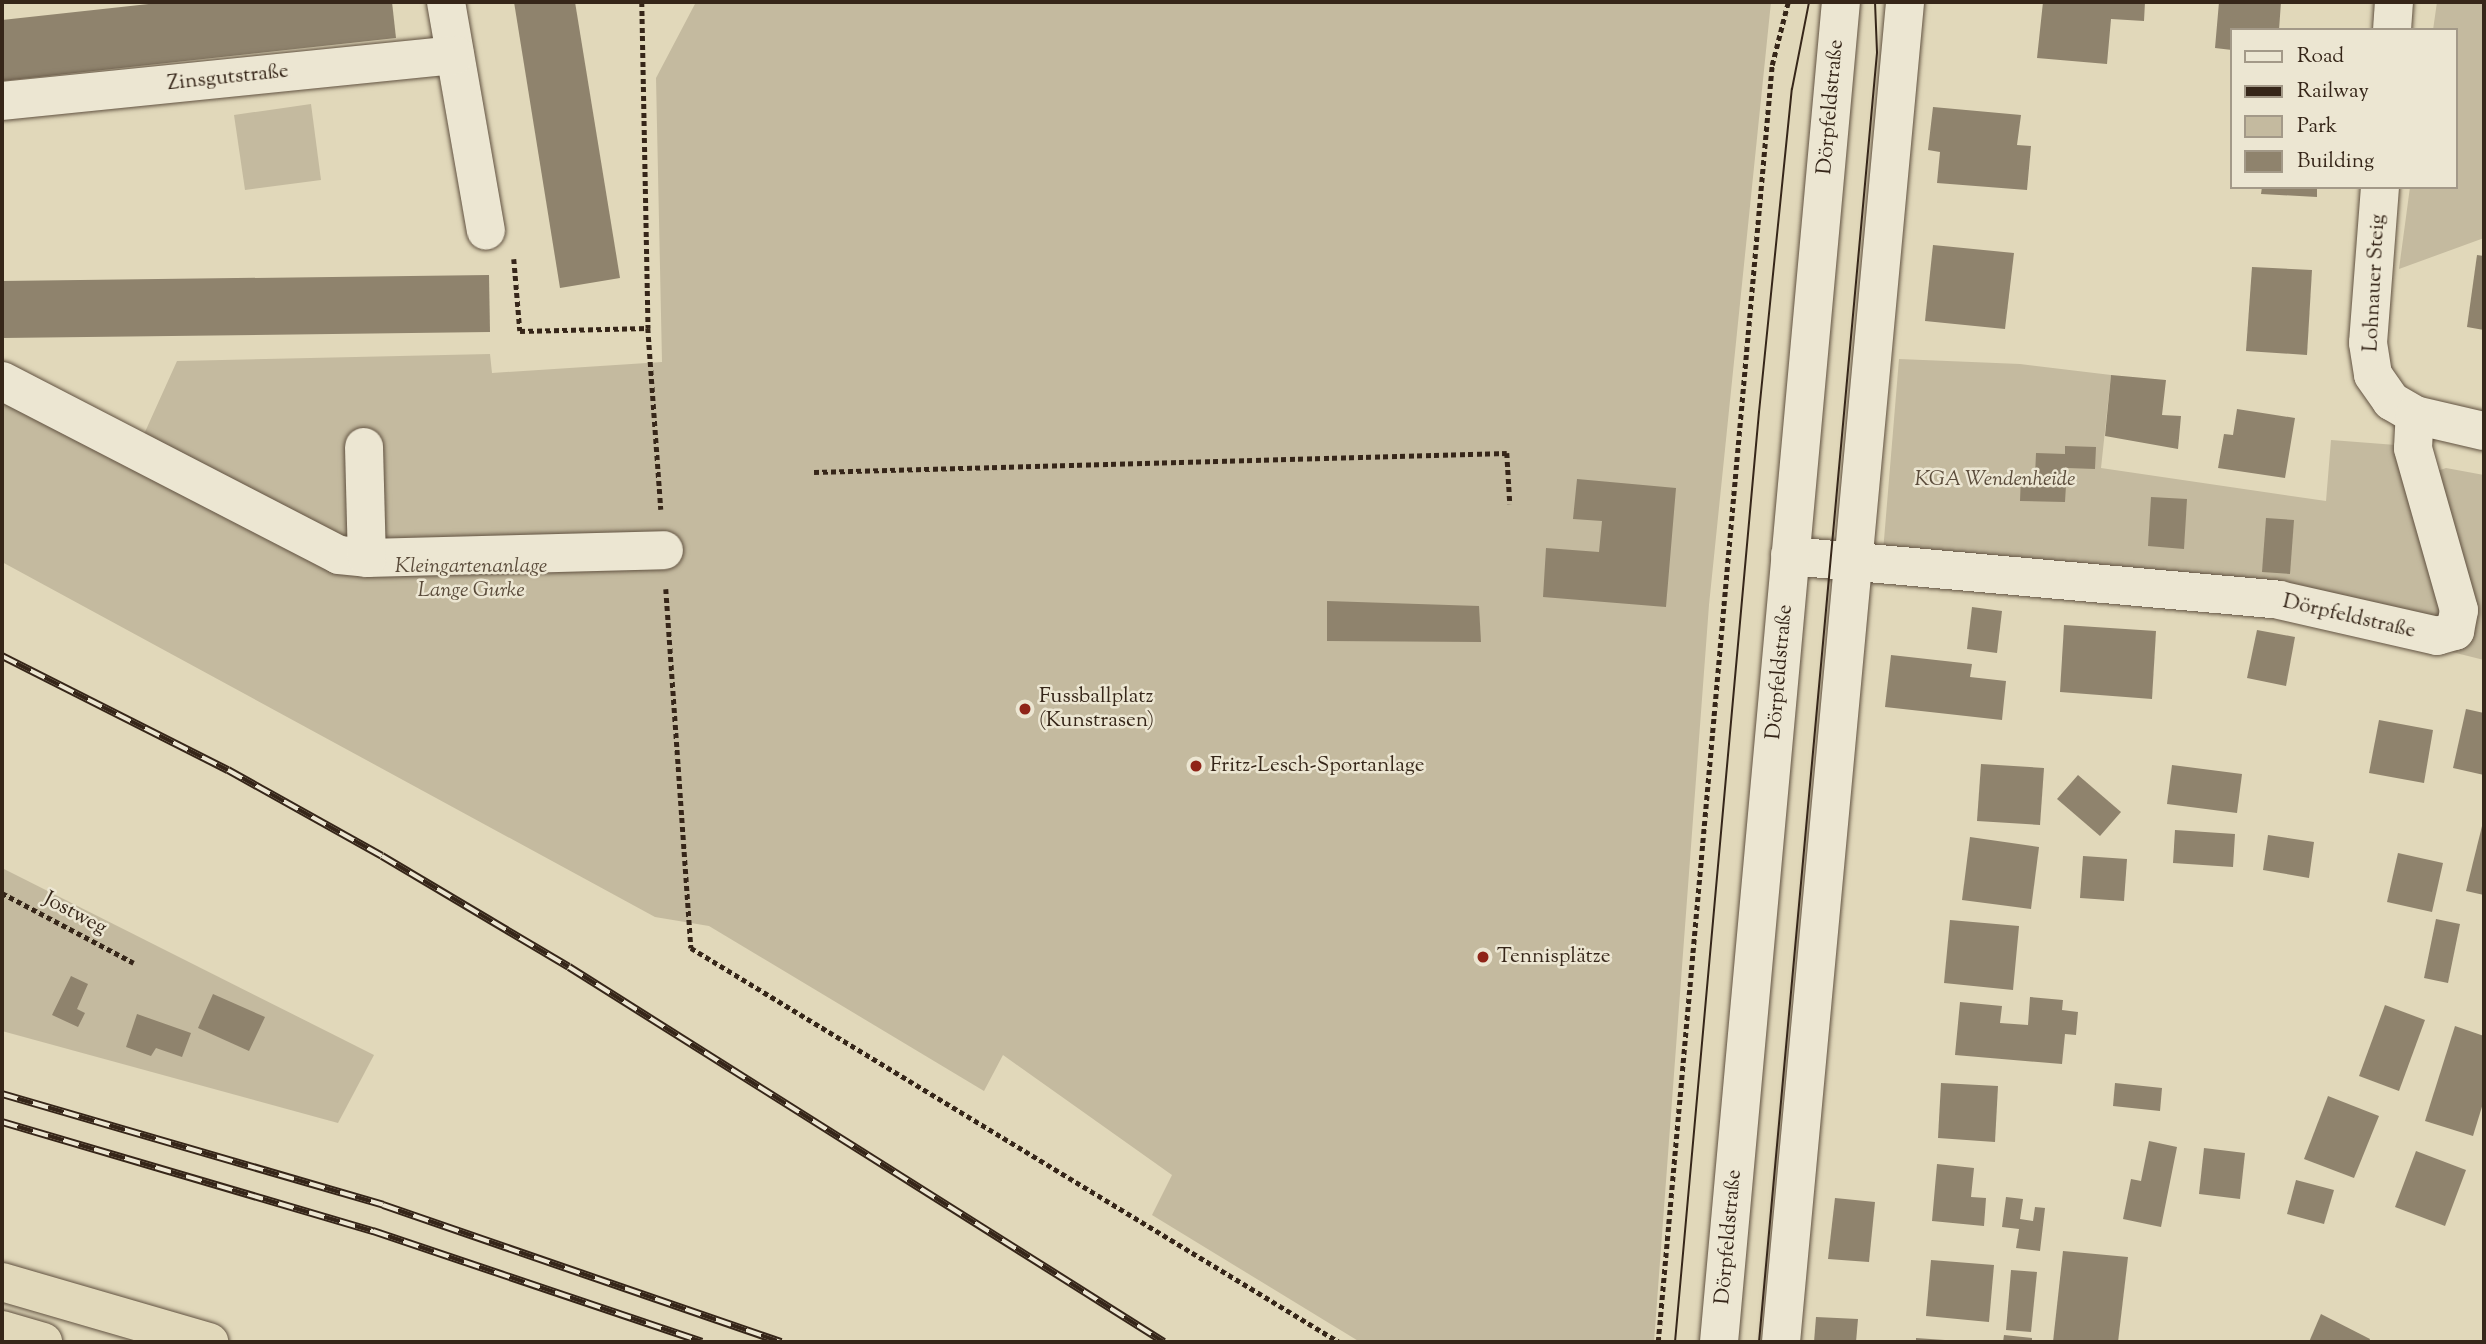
<!DOCTYPE html>
<meta charset="utf-8">
<style>
body{margin:0}
#map{position:relative;width:2486px;height:1344px;overflow:hidden;background:#e1d8ba;font-family:"Sorts Mill Goudy",serif}
div>[style]{position:absolute}
.green>*{inset:0;background:#c4ba9f}
.building>*{inset:0;background:#8f836d}
.path>*{height:4.5px;margin-top:-2.25px;transform-origin:0;background:repeating-linear-gradient(90deg,#362619 0 5px,transparent 0 8.5px)}
.roads{filter:drop-shadow(0 0 2px #615241) drop-shadow(0 0 2px #615241)}
.minor>*{height:38px;margin:-19px;padding:0 19px;transform-origin:19px;border-radius:19px;background:#ece6d2}
.highway>*{height:38px;margin:-19px;padding:0 19px;transform-origin:19px;border-radius:19px;background:#e1d8ba}
.tram>*{height:2px;margin:-1px;padding:0 1px;transform-origin:1px;border-radius:1px;background:#362619}
.rail>*{height:8px;margin-top:-4px;transform-origin:0;background:repeating-linear-gradient(90deg,#ece6d2 0 16px,#362619 0 32px);box-sizing:border-box;border-block:2px solid #362619}
.dots>*{width:19px;height:19px;translate:-50% -50%;box-sizing:border-box;border:4px solid #ece6d2;border-radius:50%}
span{translate:-50% -50%;white-space:nowrap;text-align:center;line-height:1.15;-webkit-text-stroke:5px #ece6d2;paint-order:stroke}
.street-label{font-size:21px;color:#362619}
.park-label{font-size:21px;color:#5a4b3a;font-style:italic}
.poi-label{font-size:21px;color:#362619}
.left{translate:0 -50%;text-align:left}
.frame{position:absolute;inset:0;border:4px solid #362619;pointer-events:none}
.legend{position:absolute;left:2230px;top:28px;width:228px;height:161px;box-sizing:border-box;background:#ece6d2;border:2px solid #a39988;margin:0;padding:9px 12px;list-style:none;font-size:21px;color:#362619}
.legend li{display:flex;align-items:center;gap:14px;height:35px}
.legend b{width:35px;border:2px solid #a39988}
</style>
<div id="map">
<div class="green">
<div style="clip-path:polygon(696px 2px,1771px 2px,1709px 605px,1654px 1342px,1360px 1342px,1152px 1215px,1172px 1175px,1003px 1055px,984px 1091px,709px 926px,655px 917px,2px 562px,2px 382px,140px 443px,177px 361px,490px 354px,492px 373px,662px 362px,656px 78px)"></div>
<div style="clip-path:polygon(2437px 2px,2484px 2px,2484px 238px,2399px 269px,2410px 187px,2456px 187px,2456px 30px,2433px 30px)"></div>
<div style="clip-path:polygon(311px 104px,321px 180px,245px 190px,234px 115px)"></div>
<div style="clip-path:polygon(1899px 359px,2020px 364px,2111px 375px,2101px 468px,2326px 501px,2331px 440px,2396px 445px,2408px 481px,2446px 468px,2484px 475px,2484px 660px,2292px 612px,1881px 576px)"></div>
<div style="clip-path:polygon(2px 868px,374px 1055px,338px 1123px,2px 1031px)"></div>
</div>
<div class="building">
<div style="clip-path:polygon(167px 2px,392px 2px,396px 38px,2px 81px,2px 20px)"></div>
<div style="clip-path:polygon(514px 2px,575px 2px,620px 278px,560px 288px)"></div>
<div style="clip-path:polygon(2043px 2px,2145px 2px,2144px 21px,2111px 19px,2107px 64px,2037px 58px)"></div>
<div style="clip-path:polygon(2219px 2px,2281px 2px,2279px 30px,2232px 30px,2232px 50px,2215px 48px)"></div>
<div style="clip-path:polygon(1933px 107px,2021px 115px,2017px 145px,2031px 146px,2027px 190px,1937px 183px,1940px 152px,1928px 150px)"></div>
<div style="clip-path:polygon(2262px 187px,2317px 187px,2317px 197px,2261px 194px)"></div>
<div style="clip-path:polygon(1933px 245px,2014px 253px,2005px 329px,1925px 321px)"></div>
<div style="clip-path:polygon(2477px 255px,2484px 256px,2484px 330px,2467px 327px)"></div>
<div style="clip-path:polygon(2252px 267px,2312px 270px,2307px 355px,2246px 351px)"></div>
<div style="clip-path:polygon(489px 275px,490px 332px,2px 338px,2px 281px)"></div>
<div style="clip-path:polygon(2111px 375px,2166px 380px,2162px 415px,2181px 416px,2178px 449px,2105px 436px)"></div>
<div style="clip-path:polygon(2237px 409px,2295px 418px,2285px 478px,2218px 468px,2224px 434px,2233px 435px)"></div>
<div style="clip-path:polygon(2065px 446px,2096px 447px,2095px 469px,2067px 468px,2065px 502px,2020px 501px,2021px 475px,2035px 476px,2036px 453px,2065px 454px)"></div>
<div style="clip-path:polygon(1577px 479px,1676px 488px,1666px 607px,1543px 597px,1546px 548px,1599px 552px,1602px 521px,1573px 519px)"></div>
<div style="clip-path:polygon(2151px 497px,2187px 499px,2184px 549px,2148px 546px)"></div>
<div style="clip-path:polygon(2266px 518px,2294px 520px,2290px 574px,2262px 572px)"></div>
<div style="clip-path:polygon(1327px 601px,1479px 606px,1481px 642px,1327px 641px)"></div>
<div style="clip-path:polygon(1972px 607px,2002px 611px,1997px 653px,1967px 649px)"></div>
<div style="clip-path:polygon(2064px 625px,2156px 631px,2152px 699px,2060px 692px)"></div>
<div style="clip-path:polygon(2257px 630px,2295px 637px,2286px 686px,2247px 678px)"></div>
<div style="clip-path:polygon(1891px 655px,1972px 664px,1970px 677px,2006px 681px,2002px 720px,1885px 707px)"></div>
<div style="clip-path:polygon(2466px 709px,2484px 713px,2484px 775px,2453px 768px)"></div>
<div style="clip-path:polygon(2379px 720px,2433px 730px,2424px 783px,2369px 773px)"></div>
<div style="clip-path:polygon(1981px 764px,2044px 768px,2040px 825px,1977px 821px)"></div>
<div style="clip-path:polygon(2172px 765px,2242px 774px,2237px 813px,2167px 804px)"></div>
<div style="clip-path:polygon(2078px 775px,2121px 812px,2100px 836px,2057px 799px)"></div>
<div style="clip-path:polygon(2483px 822px,2484px 822px,2484px 895px,2466px 891px)"></div>
<div style="clip-path:polygon(2175px 830px,2235px 834px,2233px 867px,2173px 863px)"></div>
<div style="clip-path:polygon(2268px 835px,2314px 842px,2309px 878px,2263px 870px)"></div>
<div style="clip-path:polygon(1970px 837px,2039px 847px,2031px 909px,1962px 900px)"></div>
<div style="clip-path:polygon(2398px 853px,2443px 863px,2432px 912px,2387px 902px)"></div>
<div style="clip-path:polygon(2083px 856px,2127px 859px,2124px 901px,2080px 898px)"></div>
<div style="clip-path:polygon(2436px 919px,2460px 924px,2448px 983px,2424px 978px)"></div>
<div style="clip-path:polygon(1950px 920px,2019px 926px,2013px 990px,1944px 983px)"></div>
<div style="clip-path:polygon(71px 976px,88px 984px,77px 1009px,85px 1013px,78px 1027px,52px 1015px)"></div>
<div style="clip-path:polygon(213px 994px,265px 1017px,249px 1051px,198px 1028px)"></div>
<div style="clip-path:polygon(2030px 997px,2063px 1000px,2062px 1010px,2078px 1012px,2076px 1035px,2065px 1034px,2062px 1064px,1955px 1055px,1960px 1002px,2002px 1006px,2000px 1023px,2028px 1025px)"></div>
<div style="clip-path:polygon(2385px 1005px,2425px 1020px,2399px 1091px,2359px 1076px)"></div>
<div style="clip-path:polygon(137px 1014px,191px 1033px,182px 1057px,156px 1048px,151px 1056px,126px 1047px)"></div>
<div style="clip-path:polygon(2455px 1026px,2484px 1036px,2484px 1100px,2473px 1136px,2425px 1121px)"></div>
<div style="clip-path:polygon(1941px 1083px,1998px 1086px,1995px 1142px,1938px 1138px)"></div>
<div style="clip-path:polygon(2115px 1083px,2162px 1088px,2160px 1111px,2113px 1106px)"></div>
<div style="clip-path:polygon(2328px 1096px,2379px 1116px,2354px 1178px,2304px 1159px)"></div>
<div style="clip-path:polygon(2149px 1141px,2177px 1147px,2161px 1227px,2123px 1219px,2131px 1179px,2141px 1181px)"></div>
<div style="clip-path:polygon(2204px 1148px,2245px 1153px,2240px 1199px,2199px 1194px)"></div>
<div style="clip-path:polygon(2416px 1151px,2466px 1170px,2445px 1226px,2395px 1207px)"></div>
<div style="clip-path:polygon(1937px 1164px,1974px 1168px,1971px 1197px,1986px 1198px,1984px 1226px,1932px 1221px)"></div>
<div style="clip-path:polygon(2296px 1180px,2334px 1190px,2324px 1224px,2287px 1214px)"></div>
<div style="clip-path:polygon(2006px 1197px,2023px 1199px,2020px 1219px,2033px 1221px,2035px 1207px,2045px 1208px,2040px 1251px,2016px 1248px,2019px 1229px,2002px 1227px)"></div>
<div style="clip-path:polygon(1835px 1198px,1875px 1202px,1869px 1262px,1828px 1259px)"></div>
<div style="clip-path:polygon(2063px 1251px,2128px 1257px,2118px 1342px,2053px 1342px)"></div>
<div style="clip-path:polygon(1931px 1260px,1994px 1265px,1989px 1322px,1926px 1316px)"></div>
<div style="clip-path:polygon(2011px 1270px,2037px 1272px,2031px 1332px,2006px 1330px)"></div>
<div style="clip-path:polygon(2321px 1314px,2370px 1339px,2369px 1342px,2309px 1342px)"></div>
<div style="clip-path:polygon(1816px 1317px,1858px 1319px,1856px 1342px,1814px 1342px)"></div>
<div style="clip-path:polygon(2004px 1335px,2032px 1338px,2032px 1342px,2003px 1342px)"></div>
<div style="clip-path:polygon(1916px 1338px,1945px 1340px,1945px 1342px,1916px 1342px)"></div>
</div>
<div class="path">
<div style="left:642px;top:2px;width:326px;rotate:88.9deg"></div>
<div style="left:514px;top:259px;width:72px;rotate:85.2deg"></div>
<div style="left:520px;top:331px;width:128px;rotate:-1.3deg"></div>
<div style="left:648px;top:328px;width:182px;rotate:85.9deg"></div>
<div style="left:814px;top:472px;width:693px;rotate:-1.57deg"></div>
<div style="left:1507px;top:453px;width:51px;rotate:86.6deg"></div>
<div style="left:666px;top:589px;width:360px;rotate:86deg"></div>
<div style="left:691px;top:948px;width:758px;rotate:31.3deg"></div>
<div style="left:2px;top:893px;width:149px;rotate:27.9deg"></div>
<div style="left:1658px;top:1342px;width:1282px;rotate:-84.9deg"></div>
<div style="left:1772px;top:65px;width:65px;rotate:-75.7deg"></div>
</div>
<div class="roads">
<div class="minor">
<div style="left:446px;top:2px;width:232px;rotate:80.1deg"></div>
<div style="left:2392px;top:30px;width:28px;rotate:-86deg"></div>
<div style="left:2px;top:101px;width:455px;rotate:-5.8deg"></div>
<div style="left:2380px;top:187px;width:156px;rotate:94.4deg"></div>
<div style="left:2368px;top:343px;width:32px;rotate:81deg"></div>
<div style="left:2373px;top:375px;width:32px;rotate:55deg"></div>
<div style="left:2391px;top:401px;width:28px;rotate:30deg"></div>
<div style="left:2415px;top:415px;width:71px;rotate:13.1deg"></div>
<div style="left:2px;top:381px;width:379px;rotate:27.3deg"></div>
<div style="left:339px;top:555px;width:28px;rotate:6deg"></div>
<div style="left:367px;top:558px;width:297px;rotate:-1.5deg"></div>
<div style="left:364px;top:447px;width:111px;rotate:88.5deg"></div>
<div style="left:1790px;top:556px;width:491px;rotate:5.1deg"></div>
<div style="left:2279px;top:600px;width:162px;rotate:12.8deg"></div>
<div style="left:2437px;top:636px;width:19px;rotate:-16deg"></div>
<div style="left:2455px;top:631px;width:21px;rotate:-79deg"></div>
<div style="left:2459px;top:610px;width:168px;rotate:-105.9deg"></div>
<div style="left:2413px;top:448px;width:33px;rotate:-87deg"></div>
<div style="left:1719px;top:1342px;width:1346px;rotate:-84.8deg"></div>
<div style="left:1781px;top:1342px;width:1346px;rotate:-84.71deg"></div>
</div>
<div class="highway">
<div style="left:2px;top:1282px;width:216px;rotate:16.2deg"></div>
<div style="left:2px;top:1330px;width:43px;rotate:16.3deg"></div>
</div>
</div>
<div class="tram">
<div style="left:1675px;top:1342px;width:934px;rotate:-84.84deg"></div>
<div style="left:1759px;top:412px;width:325px;rotate:-84.2deg"></div>
<div style="left:1792px;top:89px;width:89px;rotate:-78.9deg"></div>
<div style="left:1759px;top:1342px;width:1295px;rotate:-84.77deg"></div>
<div style="left:1877px;top:52px;width:50px;rotate:-92.3deg"></div>
</div>
<div class="rail">
<div style="left:2px;top:656px;width:253px;rotate:26.8deg"></div>
<div style="left:228px;top:770px;width:176px;rotate:29.2deg"></div>
<div style="left:382px;top:856px;width:217px;rotate:30.7deg"></div>
<div style="left:569px;top:967px;width:703px;rotate:32.22deg"></div>
<div style="left:2px;top:1094px;width:397px;rotate:16.2deg"></div>
<div style="left:383px;top:1205px;width:421px;rotate:19deg"></div>
<div style="left:2px;top:1122px;width:387px;rotate:16.4deg"></div>
<div style="left:373px;top:1231px;width:347px;rotate:18.6deg"></div>
</div>
<div class="dots">
<div style="left:1025px;top:709px;background:#8f2418"></div>
<div style="left:1196px;top:766px;background:#8f2418"></div>
<div style="left:1483px;top:957px;background:#8f2418"></div>
</div>
<div class="street-label">
<span style="left:228px;top:78px;rotate:-6deg">Zinsgutstraße</span>
<span style="left:1831px;top:107px;rotate:-85deg">Dörpfeldstraße</span>
<span style="left:2375px;top:283px;rotate:-87deg">Lohnauer Steig</span>
<span style="left:2349px;top:617px;rotate:13deg">Dörpfeldstraße</span>
<span style="left:1780px;top:672px;rotate:-85deg">Dörpfeldstraße</span>
<span style="left:75px;top:914px;rotate:28deg">Jostweg</span>
<span style="left:1729px;top:1237px;rotate:-85deg">Dörpfeldstraße</span>
</div>
<div class="park-label">
<span style="left:1995px;top:480px">KGA Wendenheide</span>
<span style="left:471px;top:579px">Kleingartenanlage<br>Lange Gurke</span>
</div>
<div class="poi-label">
<span class="left" style="left:1039px;top:709px">Fussballplatz<br>(Kunstrasen)</span>
<span class="left" style="left:1210px;top:766px">Fritz-Lesch-Sportanlage</span>
<span class="left" style="left:1497px;top:957px">Tennisplätze</span>
</div>
<div class="frame"></div>
<ul class="legend">
<li><b style="height:9px;background:#ece6d2"></b>Road</li>
<li><b style="height:9px;background:#362619"></b>Railway</li>
<li><b style="height:19px;background:#c4ba9f"></b>Park</li>
<li><b style="height:19px;background:#8f836d"></b>Building</li>
</ul>
</div>
